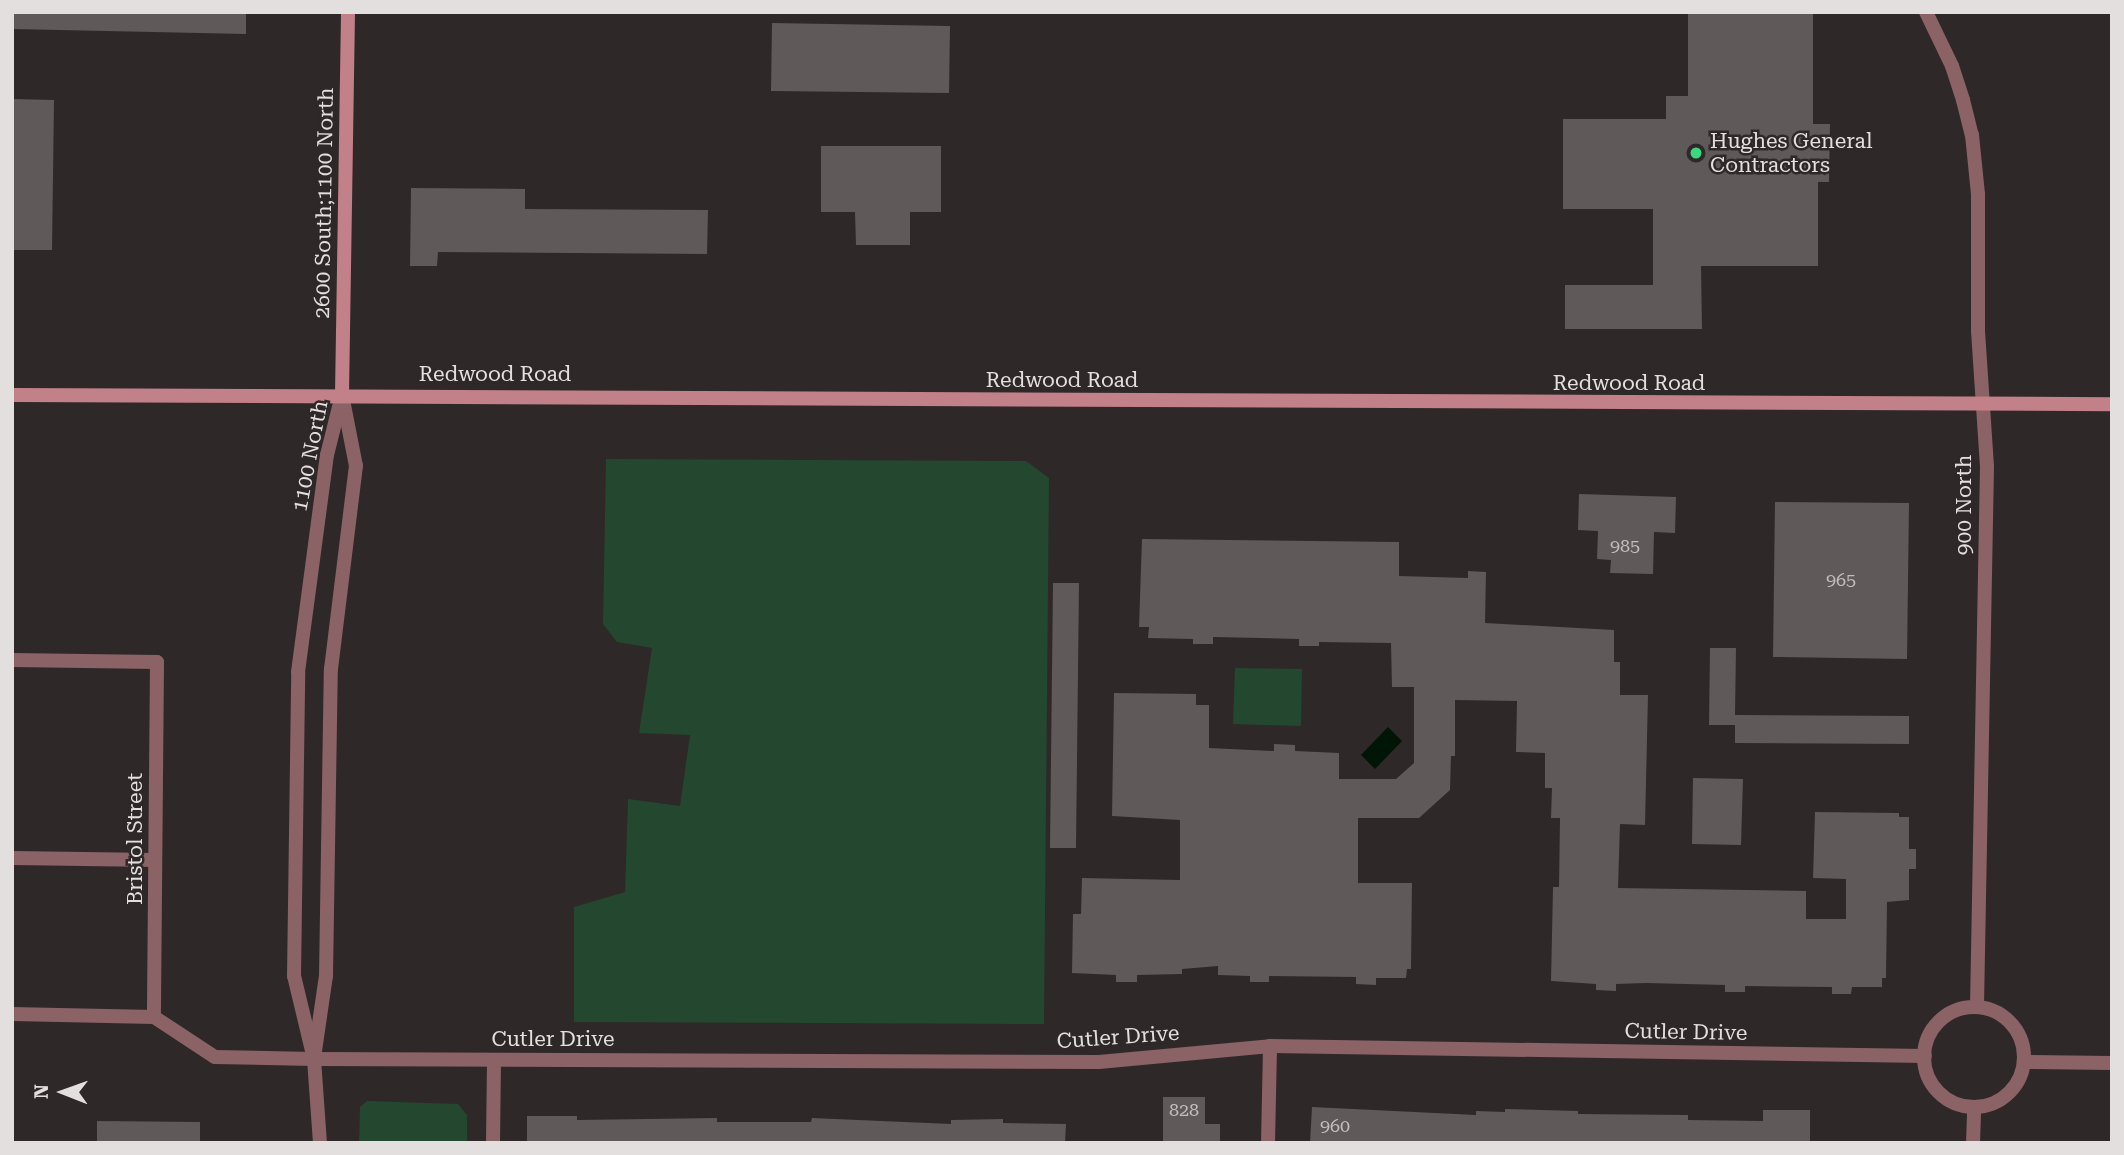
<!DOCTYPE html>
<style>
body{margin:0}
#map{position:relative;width:2124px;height:1155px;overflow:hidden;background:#2e2828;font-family:"Roboto Serif",serif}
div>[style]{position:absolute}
.green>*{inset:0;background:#24472f}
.water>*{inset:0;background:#001505}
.building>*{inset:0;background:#5f5959}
.minor>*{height:14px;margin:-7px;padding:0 7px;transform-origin:7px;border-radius:7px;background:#8b6266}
.tertiary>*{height:14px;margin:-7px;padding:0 7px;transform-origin:7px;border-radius:7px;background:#8b6266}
.tertiary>.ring{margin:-7px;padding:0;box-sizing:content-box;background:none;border:14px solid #8b6266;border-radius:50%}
.secondary>*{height:14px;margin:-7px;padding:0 7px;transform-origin:7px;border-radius:7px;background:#c28188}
.dots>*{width:19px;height:19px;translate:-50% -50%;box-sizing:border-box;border:4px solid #2e2828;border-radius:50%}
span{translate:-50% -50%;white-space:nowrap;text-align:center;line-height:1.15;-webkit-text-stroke:5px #2e2828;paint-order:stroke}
.number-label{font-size:18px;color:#c2bebe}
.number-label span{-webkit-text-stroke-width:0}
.poi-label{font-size:21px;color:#e3dfdf}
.left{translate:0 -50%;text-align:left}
.street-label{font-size:21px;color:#e3dfdf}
.frame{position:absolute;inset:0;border:14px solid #e3dfdf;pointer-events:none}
.north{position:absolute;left:28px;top:1057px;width:70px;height:70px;-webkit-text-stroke:5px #2e2828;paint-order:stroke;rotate:271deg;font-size:19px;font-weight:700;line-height:28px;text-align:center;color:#e3dfdf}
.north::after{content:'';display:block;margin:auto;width:24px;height:32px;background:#e3dfdf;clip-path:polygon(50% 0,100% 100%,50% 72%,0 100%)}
</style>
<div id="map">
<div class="green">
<div style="clip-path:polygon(606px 459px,1026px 461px,1049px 478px,1044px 1024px,574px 1022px,574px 907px,625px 892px,628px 799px,680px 806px,690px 735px,639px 733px,652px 648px,617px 642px,603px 624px)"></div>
<div style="clip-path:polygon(1235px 668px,1302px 669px,1301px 726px,1233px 724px)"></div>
<div style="clip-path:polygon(367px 1101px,458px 1104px,467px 1115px,467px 1143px,359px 1143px,360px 1107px)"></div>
</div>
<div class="water">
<div style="clip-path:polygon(1388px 727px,1402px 741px,1375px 769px,1361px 755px)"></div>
</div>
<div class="building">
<div style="clip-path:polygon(12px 12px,246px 12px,246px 34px,12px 29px)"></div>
<div style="clip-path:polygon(1688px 12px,1813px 12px,1813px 124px,1830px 124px,1829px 182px,1818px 182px,1818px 266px,1701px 266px,1702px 329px,1565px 329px,1565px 285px,1653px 285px,1653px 209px,1563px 209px,1563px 119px,1666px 119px,1666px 96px,1688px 96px)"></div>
<div style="clip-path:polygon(772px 23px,950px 26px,949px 93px,771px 91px)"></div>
<div style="clip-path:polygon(12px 99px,54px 100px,52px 250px,12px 250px)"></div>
<div style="clip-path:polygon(821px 146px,941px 146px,941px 212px,910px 212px,910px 245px,856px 245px,855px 212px,821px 212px)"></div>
<div style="clip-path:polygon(411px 188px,525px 189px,525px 209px,708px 210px,707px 254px,438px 252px,437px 266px,410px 266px)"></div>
<div style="clip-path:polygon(1579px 494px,1676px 497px,1675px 533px,1654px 532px,1653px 574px,1610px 573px,1611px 560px,1597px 559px,1598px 531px,1578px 530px)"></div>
<div style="clip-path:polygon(1775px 502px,1909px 503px,1907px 659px,1773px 657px)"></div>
<div style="clip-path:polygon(1142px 539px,1399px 542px,1399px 576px,1468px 578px,1468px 571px,1486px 572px,1485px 623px,1614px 630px,1614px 662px,1620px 662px,1620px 695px,1648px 695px,1645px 825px,1620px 824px,1618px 888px,1806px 891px,1806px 919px,1846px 919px,1846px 879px,1813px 878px,1815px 812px,1899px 813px,1899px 817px,1909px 817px,1909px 849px,1916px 849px,1916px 869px,1909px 869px,1909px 900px,1887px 902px,1886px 978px,1882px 978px,1882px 987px,1852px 987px,1851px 994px,1832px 994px,1832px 987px,1745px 986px,1745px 992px,1725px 992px,1725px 985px,1646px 983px,1616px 984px,1616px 991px,1596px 990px,1596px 984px,1551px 981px,1553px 887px,1559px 887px,1560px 818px,1551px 818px,1552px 788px,1545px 788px,1545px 753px,1516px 752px,1517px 701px,1455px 700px,1455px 756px,1451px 756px,1450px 790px,1419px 818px,1358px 818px,1358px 883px,1412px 883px,1411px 969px,1407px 969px,1406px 978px,1376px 978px,1376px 985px,1356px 984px,1356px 977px,1269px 976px,1269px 982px,1250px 982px,1250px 976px,1218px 975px,1218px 966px,1182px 969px,1182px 974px,1137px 975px,1137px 982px,1116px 982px,1116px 975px,1072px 973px,1073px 914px,1081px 914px,1082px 878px,1180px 880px,1180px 820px,1112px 816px,1114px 693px,1196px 694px,1196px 705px,1209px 705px,1209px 748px,1274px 751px,1274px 744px,1295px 745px,1295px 751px,1339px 753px,1339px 779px,1396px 779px,1414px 763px,1414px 687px,1392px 687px,1391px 643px,1319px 642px,1319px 646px,1299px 646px,1299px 639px,1213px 637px,1213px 644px,1193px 644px,1193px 639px,1148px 638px,1149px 627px,1139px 627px)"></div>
<div style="clip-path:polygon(1053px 583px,1079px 583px,1076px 848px,1050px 848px)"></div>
<div style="clip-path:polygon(1710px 648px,1736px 648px,1735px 715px,1909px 716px,1909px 744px,1735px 743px,1735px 725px,1709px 725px)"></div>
<div style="clip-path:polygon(1693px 778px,1743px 779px,1741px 845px,1692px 844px)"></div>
<div style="clip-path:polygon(1163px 1097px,1205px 1097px,1205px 1124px,1220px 1124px,1220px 1143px,1163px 1143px)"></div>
<div style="clip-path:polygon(1312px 1107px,1476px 1115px,1476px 1111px,1505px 1112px,1505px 1109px,1578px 1111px,1578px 1114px,1688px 1115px,1688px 1120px,1763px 1121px,1763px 1110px,1810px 1110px,1810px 1143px,1310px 1143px)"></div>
<div style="clip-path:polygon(527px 1116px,577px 1116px,577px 1120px,717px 1118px,717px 1122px,811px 1122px,812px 1118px,951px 1124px,951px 1120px,1003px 1119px,1003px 1123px,1066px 1124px,1065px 1143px,527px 1143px)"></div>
<div style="clip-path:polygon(97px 1121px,200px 1122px,200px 1143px,97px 1143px)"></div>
</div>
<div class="minor">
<div style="left:12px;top:660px;width:145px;rotate:0.8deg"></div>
<div style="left:157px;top:662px;width:355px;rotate:90.5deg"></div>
<div style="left:12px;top:858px;width:143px;rotate:0.8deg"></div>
<div style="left:12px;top:1014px;width:142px;rotate:1.2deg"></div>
<div style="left:154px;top:1017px;width:73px;rotate:33.3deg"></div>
<div style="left:215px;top:1057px;width:99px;rotate:1.2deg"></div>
<div style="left:2024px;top:1062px;width:88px;rotate:0.7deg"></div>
<div style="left:493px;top:1143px;width:83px;rotate:-89.3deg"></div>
<div style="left:1268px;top:1143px;width:97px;rotate:-88.8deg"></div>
</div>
<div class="tertiary">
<div style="left:1926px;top:12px;width:60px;rotate:64.3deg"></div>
<div style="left:1952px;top:66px;width:36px;rotate:72deg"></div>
<div style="left:1963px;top:100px;width:36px;rotate:76deg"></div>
<div style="left:1972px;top:135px;width:59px;rotate:84.2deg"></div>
<div style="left:1978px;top:194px;width:137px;rotate:90deg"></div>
<div style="left:1978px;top:331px;width:135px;rotate:86.2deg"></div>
<div style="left:1987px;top:466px;width:541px;rotate:91.06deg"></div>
<div class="ring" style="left:1924px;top:1007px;width:86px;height:86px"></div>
<div style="left:315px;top:1051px;width:76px;rotate:-81.7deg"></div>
<div style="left:326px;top:976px;width:307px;rotate:-89.1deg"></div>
<div style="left:331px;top:669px;width:205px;rotate:-83deg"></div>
<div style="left:356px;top:466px;width:67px;rotate:-101.1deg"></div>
<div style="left:314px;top:1059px;width:785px;rotate:0.22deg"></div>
<div style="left:1099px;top:1062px;width:172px;rotate:-5.3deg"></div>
<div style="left:1270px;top:1046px;width:655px;rotate:0.87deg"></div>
<div style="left:320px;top:1143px;width:84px;rotate:-94.1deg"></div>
<div style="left:314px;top:1059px;width:85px;rotate:-103.5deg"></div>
<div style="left:294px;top:976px;width:304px;rotate:-89.2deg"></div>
<div style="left:298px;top:672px;width:219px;rotate:-82.4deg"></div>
<div style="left:327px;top:455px;width:62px;rotate:-76deg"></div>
<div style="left:1973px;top:1143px;width:34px;rotate:-88deg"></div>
</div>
<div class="secondary">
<div style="left:12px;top:395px;width:2100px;rotate:0.25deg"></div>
<div style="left:342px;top:395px;width:383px;rotate:-89.1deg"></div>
</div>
<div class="dots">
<div style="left:1696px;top:153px;background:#3cd77e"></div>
</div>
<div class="number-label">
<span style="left:1625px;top:546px">985</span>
<span style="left:1841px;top:580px">965</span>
<span style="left:1184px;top:1110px">828</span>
<span style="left:1335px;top:1126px">960</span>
</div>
<div class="poi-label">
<span class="left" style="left:1710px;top:153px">Hughes General<br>Contractors</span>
</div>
<div class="street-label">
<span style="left:324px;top:203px;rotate:-89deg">2600 South;1100 North</span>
<span style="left:495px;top:374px">Redwood Road</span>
<span style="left:1062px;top:380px">Redwood Road</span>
<span style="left:1629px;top:383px">Redwood Road</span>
<span style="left:310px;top:456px;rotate:-79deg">1100 North</span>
<span style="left:1964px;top:505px;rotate:-90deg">900 North</span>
<span style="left:135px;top:839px;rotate:-90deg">Bristol Street</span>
<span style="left:1686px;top:1032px;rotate:1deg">Cutler Drive</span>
<span style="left:1118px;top:1037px;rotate:-4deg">Cutler Drive</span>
<span style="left:553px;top:1039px">Cutler Drive</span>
</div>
<div class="frame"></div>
<div class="north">N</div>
</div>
